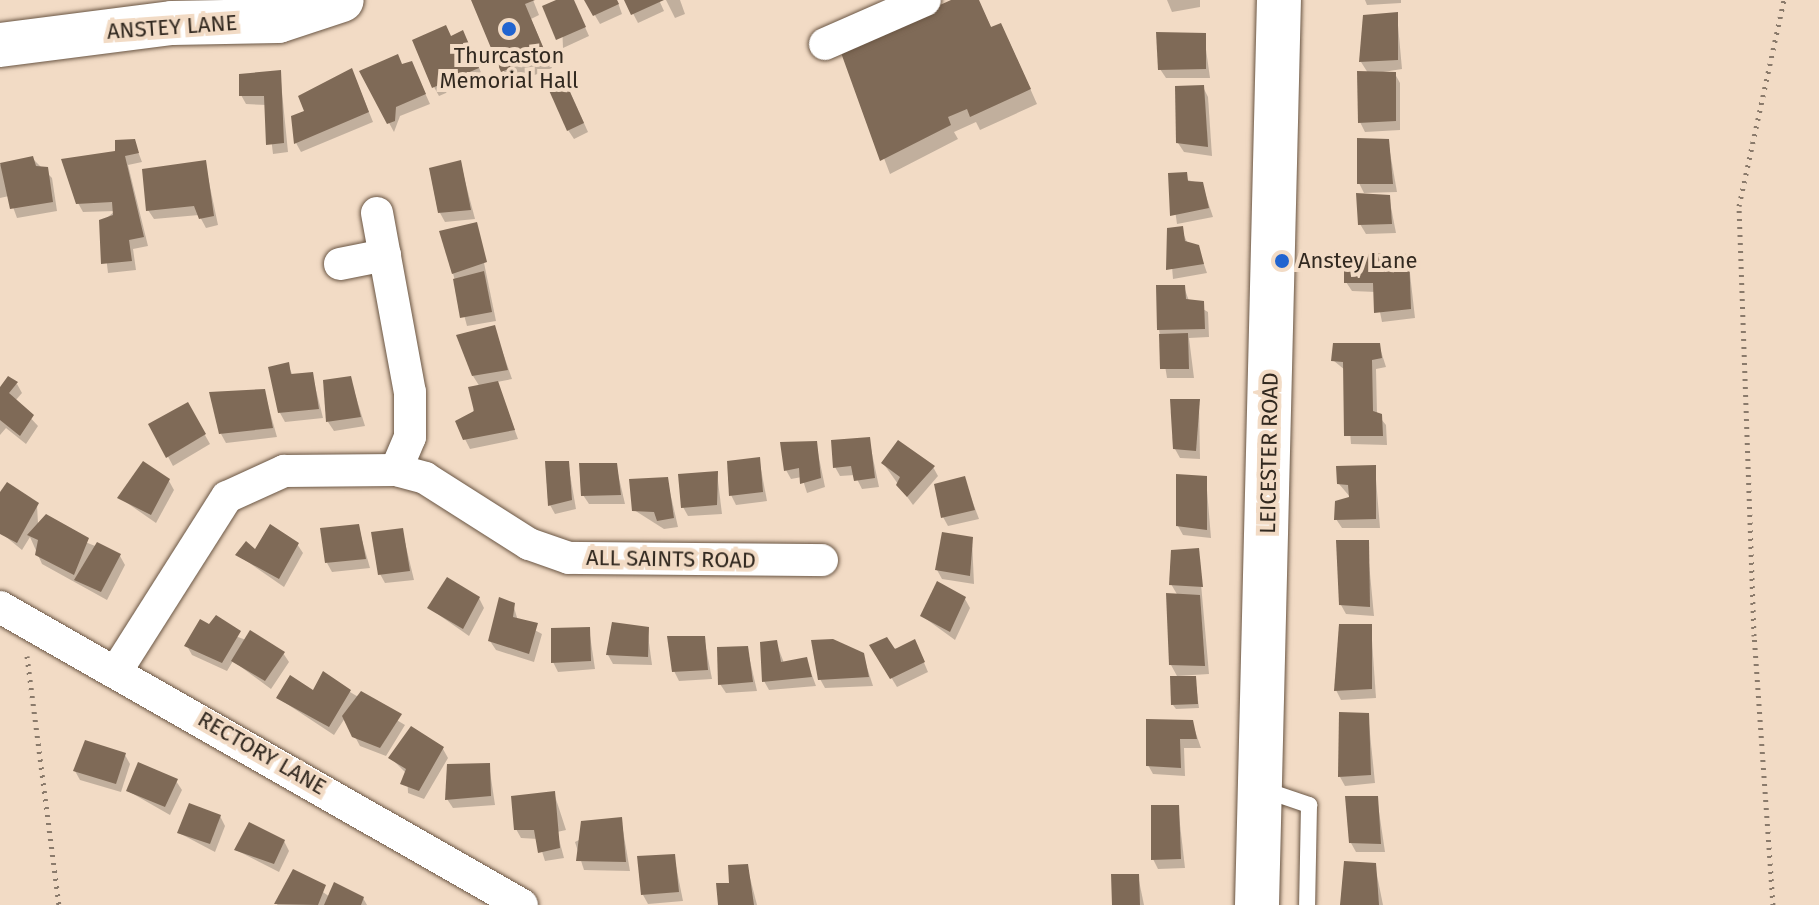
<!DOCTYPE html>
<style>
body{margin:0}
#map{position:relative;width:1819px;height:905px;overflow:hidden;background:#f2dbc5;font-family:"Fira Sans",sans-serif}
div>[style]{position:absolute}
.shadow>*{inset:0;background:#0003}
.building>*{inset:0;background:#7f6a57}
.path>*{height:5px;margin-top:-2.5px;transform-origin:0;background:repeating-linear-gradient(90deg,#8a7a6b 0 2px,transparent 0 8px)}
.roads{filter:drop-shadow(0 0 2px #695543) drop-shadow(0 0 2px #695543)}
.lane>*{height:16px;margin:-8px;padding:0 8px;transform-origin:8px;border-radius:8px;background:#fff}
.street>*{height:32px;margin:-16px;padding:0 16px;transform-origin:16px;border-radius:16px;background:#fff}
.secondary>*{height:44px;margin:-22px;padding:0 22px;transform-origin:22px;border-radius:22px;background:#fff}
.dots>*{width:22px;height:22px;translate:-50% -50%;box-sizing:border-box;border:4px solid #f2dbc5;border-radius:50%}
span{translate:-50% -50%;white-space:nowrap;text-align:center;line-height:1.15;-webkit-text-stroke:8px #f2dbc5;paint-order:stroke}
.street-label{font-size:22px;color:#322920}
.poi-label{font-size:22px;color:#322920}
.left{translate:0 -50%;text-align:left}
</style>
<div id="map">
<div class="shadow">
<div style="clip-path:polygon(473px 0,533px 0,539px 15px,531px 19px,552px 68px,510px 85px)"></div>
<div style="clip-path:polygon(561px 0,573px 0,589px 36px,563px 48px)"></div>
<div style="clip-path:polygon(586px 0,617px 0,622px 14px,600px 24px)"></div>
<div style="clip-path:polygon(626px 0,659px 0,664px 11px,638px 23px)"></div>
<div style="clip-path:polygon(666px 0,680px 0,685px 14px,675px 18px)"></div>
<div style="clip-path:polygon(955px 0,978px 0,992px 29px,1008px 39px,1037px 104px,980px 130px,976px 122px,954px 132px,958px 139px,890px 174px,843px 51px)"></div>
<div style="clip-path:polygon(1167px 0,1200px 0,1200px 7px,1172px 12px)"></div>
<div style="clip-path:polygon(1365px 0,1401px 0,1401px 3px,1367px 5px)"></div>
<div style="clip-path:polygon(1397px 14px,1402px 69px,1377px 73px,1395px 74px,1400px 83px,1400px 130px,1365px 132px,1360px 122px,1368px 73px,1361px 62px)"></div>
<div style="clip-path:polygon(1204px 35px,1210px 78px,1166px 78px,1160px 69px)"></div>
<div style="clip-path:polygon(451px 38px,468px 42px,483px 77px,439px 96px,434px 87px)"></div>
<div style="clip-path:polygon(403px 66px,416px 73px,430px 104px,400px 116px,394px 132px,361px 72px)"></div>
<div style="clip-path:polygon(280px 72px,288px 152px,273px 154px,267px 105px,246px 104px,241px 95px)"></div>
<div style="clip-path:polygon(356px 80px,373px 122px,301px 152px,296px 143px,307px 112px)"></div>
<div style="clip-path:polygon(566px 83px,588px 132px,574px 139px,568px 130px)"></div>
<div style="clip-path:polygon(1203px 87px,1208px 97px,1212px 156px,1184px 152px,1178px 143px)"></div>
<div style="clip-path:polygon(134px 141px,142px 162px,128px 165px,148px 246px,133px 249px,136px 270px,108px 273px,102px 222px,115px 211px,83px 212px,78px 203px)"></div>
<div style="clip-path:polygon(1388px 141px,1397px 192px,1364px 193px,1359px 183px)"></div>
<div style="clip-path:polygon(32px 158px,52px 178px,57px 211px,17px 218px,9px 196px,0 198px,0 165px)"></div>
<div style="clip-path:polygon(460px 162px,475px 219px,445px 222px,440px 213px)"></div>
<div style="clip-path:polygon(205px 163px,218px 225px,206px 228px,199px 215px,154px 219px,148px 210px)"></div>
<div style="clip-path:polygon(1170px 175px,1202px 184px,1213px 217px,1177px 224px)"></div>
<div style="clip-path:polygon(1389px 197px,1396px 233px,1366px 234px,1360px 224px)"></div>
<div style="clip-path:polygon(476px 224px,496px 321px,467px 326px,442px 232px)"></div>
<div style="clip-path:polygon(1181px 229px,1188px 244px,1198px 247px,1207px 273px,1173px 279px,1169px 230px)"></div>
<div style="clip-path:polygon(1408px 256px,1415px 318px,1382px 322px,1376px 292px,1352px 291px,1346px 282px)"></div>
<div style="clip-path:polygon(1184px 287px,1189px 301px,1208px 312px,1209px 337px,1189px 338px,1194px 378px,1167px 378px,1159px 329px)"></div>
<div style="clip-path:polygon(494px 327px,512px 379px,497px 382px,518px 439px,470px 449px,465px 439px,480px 387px,473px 376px)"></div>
<div style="clip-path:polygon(1379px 345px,1386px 367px,1376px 369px,1377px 414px,1386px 425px,1387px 445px,1351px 444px,1345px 370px,1334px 361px)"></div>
<div style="clip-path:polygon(288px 365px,293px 376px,312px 374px,323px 418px,285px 422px,280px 413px)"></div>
<div style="clip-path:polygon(350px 378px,365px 426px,334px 431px,328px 422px)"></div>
<div style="clip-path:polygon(17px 384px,22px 393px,15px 401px,38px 426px,26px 444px,6px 428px,0 435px,0 391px)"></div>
<div style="clip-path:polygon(264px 391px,277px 437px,226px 443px,221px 434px)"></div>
<div style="clip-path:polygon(1199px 401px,1200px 459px,1180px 458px,1175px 449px)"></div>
<div style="clip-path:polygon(188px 405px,210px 444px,173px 466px,151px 425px)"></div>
<div style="clip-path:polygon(869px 439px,879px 487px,862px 489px,855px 475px,840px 476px,835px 467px)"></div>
<div style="clip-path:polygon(816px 443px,825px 487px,807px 493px,802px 477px,791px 479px,786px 470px)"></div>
<div style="clip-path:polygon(759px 459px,767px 501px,736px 505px,731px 495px)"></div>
<div style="clip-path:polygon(568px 463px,576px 509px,555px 514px,550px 505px)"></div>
<div style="clip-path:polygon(883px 463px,933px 467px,938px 476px,913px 505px)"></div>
<div style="clip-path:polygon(616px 465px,625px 504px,589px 504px,583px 495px)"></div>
<div style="clip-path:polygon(1375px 467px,1380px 528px,1342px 528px,1336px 519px,1351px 498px,1339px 484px)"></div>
<div style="clip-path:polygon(717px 473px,722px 514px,688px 516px,683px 507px)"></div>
<div style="clip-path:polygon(1206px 478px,1211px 538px,1183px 535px,1178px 526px)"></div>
<div style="clip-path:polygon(667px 479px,678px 527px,664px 529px,634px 510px)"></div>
<div style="clip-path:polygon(964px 479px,979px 519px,948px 526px,943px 517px)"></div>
<div style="clip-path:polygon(169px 481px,174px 490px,156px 523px,120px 498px)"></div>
<div style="clip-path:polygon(0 495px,37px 505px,38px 523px,120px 556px,125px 565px,107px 600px,42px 564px,30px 537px,22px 550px,0 532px)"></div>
<div style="clip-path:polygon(358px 526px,370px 568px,332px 572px,327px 563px)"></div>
<div style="clip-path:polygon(402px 530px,414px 580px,385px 583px,380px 574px)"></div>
<div style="clip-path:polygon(972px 539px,974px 584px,942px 579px,937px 570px)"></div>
<div style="clip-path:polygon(1367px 542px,1374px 616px,1346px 614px,1341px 605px)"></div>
<div style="clip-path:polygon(297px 544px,303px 553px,284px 587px,238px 555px)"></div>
<div style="clip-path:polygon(1198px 550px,1209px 674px,1177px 676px,1171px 665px,1178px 596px,1171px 584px)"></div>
<div style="clip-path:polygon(479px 598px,484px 608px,469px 636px,429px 608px)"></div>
<div style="clip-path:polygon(965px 599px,970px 608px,955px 640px,922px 616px)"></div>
<div style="clip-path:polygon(513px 604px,518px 621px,542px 634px,534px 662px,496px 650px,490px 641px)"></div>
<div style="clip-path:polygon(1371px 626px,1376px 698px,1341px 700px,1336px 690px)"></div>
<div style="clip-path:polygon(210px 627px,283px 653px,289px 662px,271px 689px,233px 661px,227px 671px,192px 655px,187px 646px)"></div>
<div style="clip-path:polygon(647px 628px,652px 665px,613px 664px,608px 655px)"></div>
<div style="clip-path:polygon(589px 629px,595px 669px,558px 672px,553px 662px)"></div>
<div style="clip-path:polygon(704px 638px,712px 679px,679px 681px,674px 671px)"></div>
<div style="clip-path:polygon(776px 642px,784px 663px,806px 659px,816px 686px,769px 690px,764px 681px)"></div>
<div style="clip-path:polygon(872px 646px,919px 651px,928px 672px,897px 687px)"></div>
<div style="clip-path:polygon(747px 648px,757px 691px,726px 693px,720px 684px)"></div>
<div style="clip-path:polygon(863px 655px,873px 686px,825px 688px,820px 679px)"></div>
<div style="clip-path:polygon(1195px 678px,1199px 708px,1176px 709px,1173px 705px)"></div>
<div style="clip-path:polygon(350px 692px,405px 725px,386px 756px,360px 746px,345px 718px,334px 735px,278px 698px)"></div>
<div style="clip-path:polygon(1368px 714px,1375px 783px,1345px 786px,1340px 777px)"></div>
<div style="clip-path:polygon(1192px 722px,1201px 748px,1184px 748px,1185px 776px,1153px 774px,1148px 765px)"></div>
<div style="clip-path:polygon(443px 749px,448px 758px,424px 799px,408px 793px,407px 774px,391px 758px)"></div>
<div style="clip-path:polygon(125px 755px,130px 764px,121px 792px,80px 780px,75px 771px)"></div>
<div style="clip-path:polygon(489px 765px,495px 805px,453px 808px,447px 799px)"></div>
<div style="clip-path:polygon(176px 781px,182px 790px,170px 815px,128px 791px)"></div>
<div style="clip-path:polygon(554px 793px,566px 830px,557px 832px,564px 858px,545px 861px,538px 839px,521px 838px,516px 829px)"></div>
<div style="clip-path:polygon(1377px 798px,1385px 852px,1356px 852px,1351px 843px)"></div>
<div style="clip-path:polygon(1178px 807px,1185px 868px,1158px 869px,1153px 859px)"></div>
<div style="clip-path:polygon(220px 816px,225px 826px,215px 852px,179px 833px)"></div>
<div style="clip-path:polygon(621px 819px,630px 871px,584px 870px,575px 842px)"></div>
<div style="clip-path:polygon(284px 841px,289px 851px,279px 872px,236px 850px)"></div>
<div style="clip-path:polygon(674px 856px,683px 901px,648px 904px,643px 895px)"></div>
<div style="clip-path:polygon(1375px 865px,1383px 905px,1342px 905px)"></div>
<div style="clip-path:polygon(747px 866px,757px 905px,720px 905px,731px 885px)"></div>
<div style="clip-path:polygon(294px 872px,330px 897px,363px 898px,367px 905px,277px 905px)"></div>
<div style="clip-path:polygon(1138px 876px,1144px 905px,1114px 905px)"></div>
</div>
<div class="building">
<div style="clip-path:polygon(471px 0,535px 0,525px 4px,546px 54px,501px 72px)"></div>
<div style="clip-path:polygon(556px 0,574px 0,586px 27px,556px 40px,542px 6px)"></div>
<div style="clip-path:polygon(584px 0,617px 0,619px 4px,593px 16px)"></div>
<div style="clip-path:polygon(624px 0,664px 0,631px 15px)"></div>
<div style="clip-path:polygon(951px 0,979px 0,991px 27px,1001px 23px,1031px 89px,970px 117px,967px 109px,948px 117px,951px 125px,880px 161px,840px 50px)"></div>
<div style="clip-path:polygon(1398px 12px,1398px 60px,1359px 62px,1363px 15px)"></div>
<div style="clip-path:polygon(446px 25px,451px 36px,463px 30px,479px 68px,432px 88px,412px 40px)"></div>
<div style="clip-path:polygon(1156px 32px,1206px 33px,1206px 69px,1158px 70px)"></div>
<div style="clip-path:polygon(398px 54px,402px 64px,412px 61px,426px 94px,396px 107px,395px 121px,387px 124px,359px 71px)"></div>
<div style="clip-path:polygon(352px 68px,369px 112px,294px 144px,291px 116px,304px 111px,298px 96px)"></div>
<div style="clip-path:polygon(281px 70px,284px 143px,266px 145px,264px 96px,239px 96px,239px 74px)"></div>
<div style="clip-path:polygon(1357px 71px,1396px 72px,1396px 121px,1358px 123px)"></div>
<div style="clip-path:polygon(561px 72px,584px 123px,567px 131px,544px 79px)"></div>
<div style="clip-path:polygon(1204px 85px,1208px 147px,1176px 143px,1175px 86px)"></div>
<div style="clip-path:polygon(1357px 138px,1389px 139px,1393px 184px,1357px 184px)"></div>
<div style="clip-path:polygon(135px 139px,139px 153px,125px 156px,144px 237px,129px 240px,132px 261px,101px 264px,99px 220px,113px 215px,112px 202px,76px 204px,61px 159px,115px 151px,115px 140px)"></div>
<div style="clip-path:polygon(33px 156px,36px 166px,48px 167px,53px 202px,10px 209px,0 163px)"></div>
<div style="clip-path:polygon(206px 160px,214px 216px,199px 219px,194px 206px,146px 211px,142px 169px)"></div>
<div style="clip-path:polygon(461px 160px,471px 210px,438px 213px,429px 168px)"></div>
<div style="clip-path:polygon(1187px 172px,1188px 181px,1203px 182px,1209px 208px,1170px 216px,1168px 173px)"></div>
<div style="clip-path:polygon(1356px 193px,1390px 195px,1392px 224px,1358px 225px)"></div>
<div style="clip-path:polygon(477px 222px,487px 262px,452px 274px,439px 231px)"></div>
<div style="clip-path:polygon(1183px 226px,1185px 241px,1199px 245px,1204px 264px,1166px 270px,1167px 228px)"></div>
<div style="clip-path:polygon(1344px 253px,1409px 254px,1411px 309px,1374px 313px,1373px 283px,1344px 283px)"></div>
<div style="clip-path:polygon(484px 271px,492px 312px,460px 318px,453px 279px)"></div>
<div style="clip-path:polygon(1156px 285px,1185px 285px,1186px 299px,1204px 301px,1205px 329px,1157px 330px)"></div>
<div style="clip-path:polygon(495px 325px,508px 370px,472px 376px,456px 335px)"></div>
<div style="clip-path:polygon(1188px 333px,1189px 369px,1160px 369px,1159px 334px)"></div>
<div style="clip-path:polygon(1333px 343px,1380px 343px,1382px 358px,1372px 360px,1373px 411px,1382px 414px,1383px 436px,1344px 436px,1343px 362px,1331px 361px)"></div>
<div style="clip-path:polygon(289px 362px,291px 374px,313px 372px,319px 409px,278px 413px,268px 367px)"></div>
<div style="clip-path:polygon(8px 376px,18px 382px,9px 393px,34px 415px,20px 436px,0 420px,0 387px)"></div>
<div style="clip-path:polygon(351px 376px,361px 417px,326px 422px,323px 380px)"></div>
<div style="clip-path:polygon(498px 381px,515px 430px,463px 440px,455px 421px,474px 411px,468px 387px)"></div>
<div style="clip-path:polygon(265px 389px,273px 428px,219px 434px,209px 392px)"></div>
<div style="clip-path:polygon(1170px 399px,1200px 399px,1196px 451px,1173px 449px)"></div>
<div style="clip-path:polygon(188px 402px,206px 434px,166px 458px,148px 424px)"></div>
<div style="clip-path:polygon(870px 437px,875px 478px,854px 481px,851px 466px,833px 468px,831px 440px)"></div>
<div style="clip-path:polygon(898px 440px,935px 466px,907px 497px,896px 485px,900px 477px,881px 463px)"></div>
<div style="clip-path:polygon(817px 441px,821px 478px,800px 484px,799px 468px,784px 471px,780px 442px)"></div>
<div style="clip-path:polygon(760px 457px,763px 492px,729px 496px,727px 461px)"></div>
<div style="clip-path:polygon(143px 461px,170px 479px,151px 515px,117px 498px)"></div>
<div style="clip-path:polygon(545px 461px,569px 461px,572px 500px,548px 506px)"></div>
<div style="clip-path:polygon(579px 463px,617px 463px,621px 495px,581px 496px)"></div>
<div style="clip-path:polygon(1376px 465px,1376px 519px,1334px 520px,1335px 501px,1349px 497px,1348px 485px,1337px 484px,1336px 466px)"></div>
<div style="clip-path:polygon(718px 471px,717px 505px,681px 508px,678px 474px)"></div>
<div style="clip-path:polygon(1176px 474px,1207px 476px,1207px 530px,1176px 526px)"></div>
<div style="clip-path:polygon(965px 476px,975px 510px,941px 518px,934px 484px)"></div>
<div style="clip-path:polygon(668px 477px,674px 518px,657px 521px,654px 512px,632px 511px,629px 479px)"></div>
<div style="clip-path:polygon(7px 482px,39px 503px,17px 543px,0 534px,0 492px)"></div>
<div style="clip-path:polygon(46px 514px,89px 538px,74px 575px,35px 555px,38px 540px,27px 535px)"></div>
<div style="clip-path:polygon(270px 524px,299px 543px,279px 579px,235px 555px,246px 541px,255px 549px)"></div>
<div style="clip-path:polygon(359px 524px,366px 559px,325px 563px,320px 528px)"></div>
<div style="clip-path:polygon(403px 528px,410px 571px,378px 575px,371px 532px)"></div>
<div style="clip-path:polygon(942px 532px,973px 537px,970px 576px,935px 570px)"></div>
<div style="clip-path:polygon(1336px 540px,1369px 540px,1370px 607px,1339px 605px)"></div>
<div style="clip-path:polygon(97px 542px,121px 554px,101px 592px,74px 580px)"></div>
<div style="clip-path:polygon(1199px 548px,1203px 587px,1169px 585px,1171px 550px)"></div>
<div style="clip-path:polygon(447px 577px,480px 597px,463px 629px,427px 608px)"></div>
<div style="clip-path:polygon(937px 581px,966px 597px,950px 632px,920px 616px)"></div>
<div style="clip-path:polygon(1166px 593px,1200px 595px,1205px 666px,1169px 665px)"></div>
<div style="clip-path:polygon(499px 597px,515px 603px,513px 617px,538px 623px,529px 654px,488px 641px)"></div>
<div style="clip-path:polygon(216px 615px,241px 631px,222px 663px,184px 646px,200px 619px,209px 624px)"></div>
<div style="clip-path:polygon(612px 622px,649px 627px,648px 657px,606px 655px)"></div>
<div style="clip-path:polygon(1339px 624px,1372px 624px,1372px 689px,1334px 691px)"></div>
<div style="clip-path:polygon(590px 627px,591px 661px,551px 663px,551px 628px)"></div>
<div style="clip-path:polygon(250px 630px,285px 652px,265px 681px,231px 661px)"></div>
<div style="clip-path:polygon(667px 636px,705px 636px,708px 670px,672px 672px)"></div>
<div style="clip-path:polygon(887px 637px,895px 649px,915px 639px,925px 662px,890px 679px,869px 645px)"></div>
<div style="clip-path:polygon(833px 639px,864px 653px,869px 677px,818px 680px,811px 640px)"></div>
<div style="clip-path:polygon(777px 640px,781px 662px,807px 657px,812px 677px,762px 682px,760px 642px)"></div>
<div style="clip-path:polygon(748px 646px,753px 682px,718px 685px,717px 647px)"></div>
<div style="clip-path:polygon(323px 671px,351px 690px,329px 727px,276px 698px,290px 675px,313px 690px)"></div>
<div style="clip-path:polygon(1170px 676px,1196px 676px,1198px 704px,1171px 705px)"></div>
<div style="clip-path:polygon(361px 691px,402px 714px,380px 748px,352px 737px,342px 716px)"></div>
<div style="clip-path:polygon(1339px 712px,1369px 713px,1371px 775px,1338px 777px)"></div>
<div style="clip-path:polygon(1146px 719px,1193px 720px,1197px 739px,1180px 739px,1181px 768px,1146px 766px)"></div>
<div style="clip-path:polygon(411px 726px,444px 747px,419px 791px,400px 784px,406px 769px,388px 758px)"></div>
<div style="clip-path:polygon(85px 740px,126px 753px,116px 784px,73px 771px)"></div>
<div style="clip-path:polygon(138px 762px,178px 779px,165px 807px,126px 791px)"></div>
<div style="clip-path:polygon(490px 763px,491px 796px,445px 800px,447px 764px)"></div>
<div style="clip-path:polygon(555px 791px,560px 848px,538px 853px,534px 830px,514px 830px,511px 796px)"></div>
<div style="clip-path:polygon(1345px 796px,1378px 796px,1381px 844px,1349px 843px)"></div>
<div style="clip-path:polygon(189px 803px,221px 815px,210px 844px,177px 833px)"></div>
<div style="clip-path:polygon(1151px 805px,1179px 805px,1181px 859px,1151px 860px)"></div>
<div style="clip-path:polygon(622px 817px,626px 862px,576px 861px,581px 821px)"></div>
<div style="clip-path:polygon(249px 822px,285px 840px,274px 864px,234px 850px)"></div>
<div style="clip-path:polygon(675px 854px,679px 892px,641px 895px,637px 856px)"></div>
<div style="clip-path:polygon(1344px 861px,1376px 863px,1379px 905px,1340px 905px)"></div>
<div style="clip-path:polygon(748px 864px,754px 905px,718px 905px,716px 883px,729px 883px,728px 865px)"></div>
<div style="clip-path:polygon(293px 869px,326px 885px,318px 905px,274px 904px)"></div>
<div style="clip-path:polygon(1111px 874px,1139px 874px,1140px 905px,1112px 905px)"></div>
<div style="clip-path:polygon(334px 882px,364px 897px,361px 905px,324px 905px)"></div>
</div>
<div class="path">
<div style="left:27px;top:656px;width:251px;rotate:82.7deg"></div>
<div style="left:1773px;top:905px;width:270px;rotate:-94deg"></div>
<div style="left:1754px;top:636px;width:430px;rotate:-92deg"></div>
<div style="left:1739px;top:206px;width:211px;rotate:-77.7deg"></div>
</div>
<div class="roads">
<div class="lane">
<div style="left:1262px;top:789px;width:50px;rotate:18.8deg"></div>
<div style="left:1309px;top:805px;width:100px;rotate:91.1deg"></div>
</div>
<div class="street">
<div style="left:825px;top:44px;width:109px;rotate:-23.7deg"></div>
<div style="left:377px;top:213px;width:182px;rotate:79.6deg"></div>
<div style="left:410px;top:392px;width:45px;rotate:90deg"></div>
<div style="left:410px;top:437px;width:36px;rotate:113deg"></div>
<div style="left:340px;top:264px;width:46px;rotate:-11.3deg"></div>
<div style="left:0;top:607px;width:601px;rotate:29.72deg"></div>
<div style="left:117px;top:670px;width:205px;rotate:-57.6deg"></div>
<div style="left:227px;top:497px;width:63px;rotate:-24.5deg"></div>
<div style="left:284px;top:471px;width:112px;rotate:-0.5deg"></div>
<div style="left:396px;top:470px;width:30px;rotate:15deg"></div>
<div style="left:425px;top:478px;width:123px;rotate:32.4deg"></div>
<div style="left:529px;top:544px;width:42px;rotate:19.3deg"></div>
<div style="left:569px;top:558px;width:253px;rotate:0.5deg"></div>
</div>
<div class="secondary">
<div style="left:0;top:45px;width:173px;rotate:-7.3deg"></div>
<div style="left:172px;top:23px;width:106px;rotate:-1.1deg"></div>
<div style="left:278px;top:21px;width:67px;rotate:-18.2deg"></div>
<div style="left:1257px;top:905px;width:905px;rotate:-88.61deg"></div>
</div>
</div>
<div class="dots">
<div style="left:509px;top:29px;background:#2164d0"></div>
<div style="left:1282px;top:261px;background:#2164d0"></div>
</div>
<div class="street-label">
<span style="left:172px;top:27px;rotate:-4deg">ANSTEY LANE</span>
<span style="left:1269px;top:453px;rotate:-89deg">LEICESTER ROAD</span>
<span style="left:671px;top:559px;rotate:1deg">ALL SAINTS ROAD</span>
<span style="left:262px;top:753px;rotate:30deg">RECTORY LANE</span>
</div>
<div class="poi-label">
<span style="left:509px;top:68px">Thurcaston<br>Memorial Hall</span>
<span class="left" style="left:1298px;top:261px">Anstey Lane</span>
</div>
</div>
